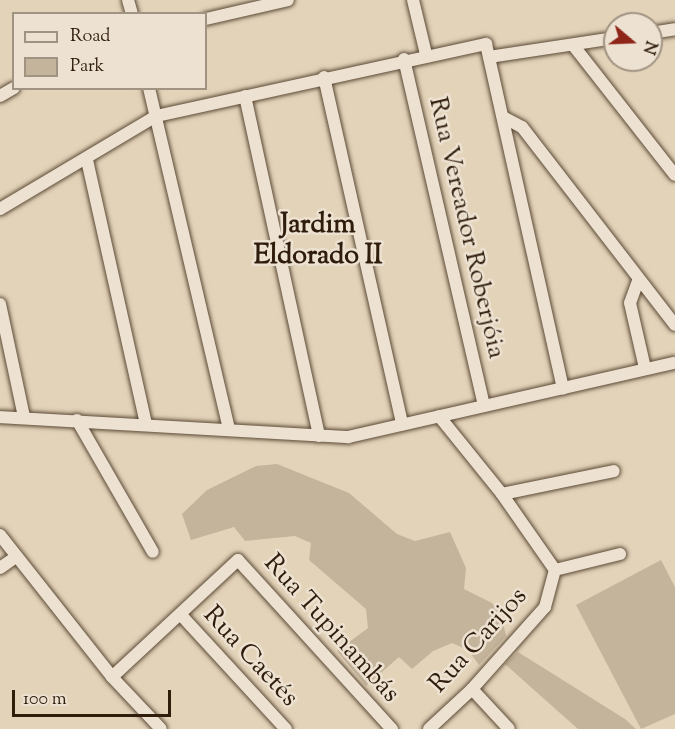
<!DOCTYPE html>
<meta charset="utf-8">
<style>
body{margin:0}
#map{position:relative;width:675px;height:729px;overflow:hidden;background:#e3d3b9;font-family:"Sorts Mill Goudy",serif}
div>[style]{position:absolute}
.green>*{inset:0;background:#c4b49b}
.roads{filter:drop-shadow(0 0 2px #5c4a36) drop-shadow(0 0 2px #5c4a36)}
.minor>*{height:12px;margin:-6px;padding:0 6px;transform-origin:6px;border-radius:6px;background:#ede2d2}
span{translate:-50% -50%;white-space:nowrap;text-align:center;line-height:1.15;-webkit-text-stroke:5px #ede2d2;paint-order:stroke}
.street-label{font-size:26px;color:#2f1c0b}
.neighbourhood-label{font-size:27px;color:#2f1c0b;font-weight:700}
.legend{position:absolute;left:12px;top:12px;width:195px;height:78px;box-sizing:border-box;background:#ede2d2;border:2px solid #a19382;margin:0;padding:8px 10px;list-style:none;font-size:18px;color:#2f1c0b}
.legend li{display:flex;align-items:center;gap:12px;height:30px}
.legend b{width:30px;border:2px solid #a19382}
.north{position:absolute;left:603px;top:12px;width:60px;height:60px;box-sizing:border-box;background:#ede2d2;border:2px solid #a19382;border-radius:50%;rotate:109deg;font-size:16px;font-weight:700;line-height:24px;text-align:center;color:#2f1c0b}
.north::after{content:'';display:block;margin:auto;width:21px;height:27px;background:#8f2418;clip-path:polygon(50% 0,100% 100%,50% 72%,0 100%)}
.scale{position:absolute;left:12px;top:690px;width:159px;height:27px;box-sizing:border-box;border:3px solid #2f1c0b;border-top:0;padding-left:8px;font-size:18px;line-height:21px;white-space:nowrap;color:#2f1c0b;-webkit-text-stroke:4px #ede2d2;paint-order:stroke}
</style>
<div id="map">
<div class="green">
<div style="clip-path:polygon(277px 464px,349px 493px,397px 534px,415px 541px,450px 532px,466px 568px,464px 589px,492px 603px,502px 617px,506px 636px,479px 665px,468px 650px,452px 643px,433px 651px,412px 669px,399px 657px,366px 686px,337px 651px,368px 628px,366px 609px,309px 560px,311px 543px,295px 536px,245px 541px,234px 527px,191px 540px,182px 514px,207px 490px,256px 466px)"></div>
<div style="clip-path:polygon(661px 560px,675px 587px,675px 714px,641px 729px,576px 605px)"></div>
<div style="clip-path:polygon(518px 652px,625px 719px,636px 729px,578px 729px,505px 664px)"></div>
</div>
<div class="roads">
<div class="minor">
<div style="left:128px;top:0;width:15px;rotate:74deg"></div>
<div style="left:413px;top:0;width:56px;rotate:76.5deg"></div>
<div style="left:206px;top:19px;width:84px;rotate:-13deg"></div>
<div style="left:651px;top:33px;width:24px;rotate:-9deg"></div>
<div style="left:573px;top:45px;width:165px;rotate:51.9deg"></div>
<div style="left:489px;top:57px;width:127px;rotate:-8.6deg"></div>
<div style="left:404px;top:59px;width:356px;rotate:77deg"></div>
<div style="left:324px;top:77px;width:356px;rotate:77.3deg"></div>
<div style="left:149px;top:88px;width:351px;rotate:76.8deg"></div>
<div style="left:0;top:96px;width:16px;rotate:-30deg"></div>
<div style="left:245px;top:96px;width:348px;rotate:77.7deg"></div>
<div style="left:503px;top:117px;width:21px;rotate:28deg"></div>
<div style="left:522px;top:127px;width:250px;rotate:52.3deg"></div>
<div style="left:87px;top:160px;width:271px;rotate:77.4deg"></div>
<div style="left:0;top:209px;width:182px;rotate:-30.8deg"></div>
<div style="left:156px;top:116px;width:338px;rotate:-12.3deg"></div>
<div style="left:486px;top:44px;width:353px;rotate:77.4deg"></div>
<div style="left:638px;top:281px;width:23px;rotate:110deg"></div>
<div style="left:630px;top:303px;width:67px;rotate:77deg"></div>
<div style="left:0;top:304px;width:116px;rotate:78deg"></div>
<div style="left:0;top:417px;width:349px;rotate:3.3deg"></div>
<div style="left:348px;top:437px;width:335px;rotate:-12.8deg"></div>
<div style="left:77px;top:420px;width:152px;rotate:60.1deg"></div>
<div style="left:502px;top:494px;width:114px;rotate:-11.6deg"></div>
<div style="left:0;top:535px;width:181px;rotate:51.7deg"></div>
<div style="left:112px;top:677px;width:71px;rotate:46.7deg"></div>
<div style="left:0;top:568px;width:19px;rotate:-35deg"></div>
<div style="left:555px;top:570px;width:67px;rotate:-13.8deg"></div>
<div style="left:181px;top:615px;width:155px;rotate:47.4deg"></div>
<div style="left:112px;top:677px;width:172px;rotate:-42.9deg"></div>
<div style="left:238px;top:560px;width:229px;rotate:47.7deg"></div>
<div style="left:472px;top:689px;width:54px;rotate:47.2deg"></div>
<div style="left:429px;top:729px;width:59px;rotate:-42.9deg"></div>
<div style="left:472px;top:689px;width:110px;rotate:-48.3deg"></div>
<div style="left:545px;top:607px;width:38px;rotate:-75deg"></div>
<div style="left:555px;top:570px;width:93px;rotate:-124.9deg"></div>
<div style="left:502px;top:494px;width:100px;rotate:-128.9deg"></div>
</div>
</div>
<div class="street-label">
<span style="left:466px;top:228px;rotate:77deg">Rua Vereador Roberjóia</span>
<span style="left:331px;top:629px;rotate:48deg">Rua Tupinambás</span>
<span style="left:479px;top:641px;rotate:-48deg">Rua Carijos</span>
<span style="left:250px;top:657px;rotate:47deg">Rua Caetés</span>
</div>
<div class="neighbourhood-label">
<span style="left:318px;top:241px">Jardim<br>Eldorado II</span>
</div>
<ul class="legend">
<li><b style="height:8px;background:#ede2d2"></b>Road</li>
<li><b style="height:16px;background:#c4b49b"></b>Park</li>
</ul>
<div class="north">N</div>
<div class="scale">100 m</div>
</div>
